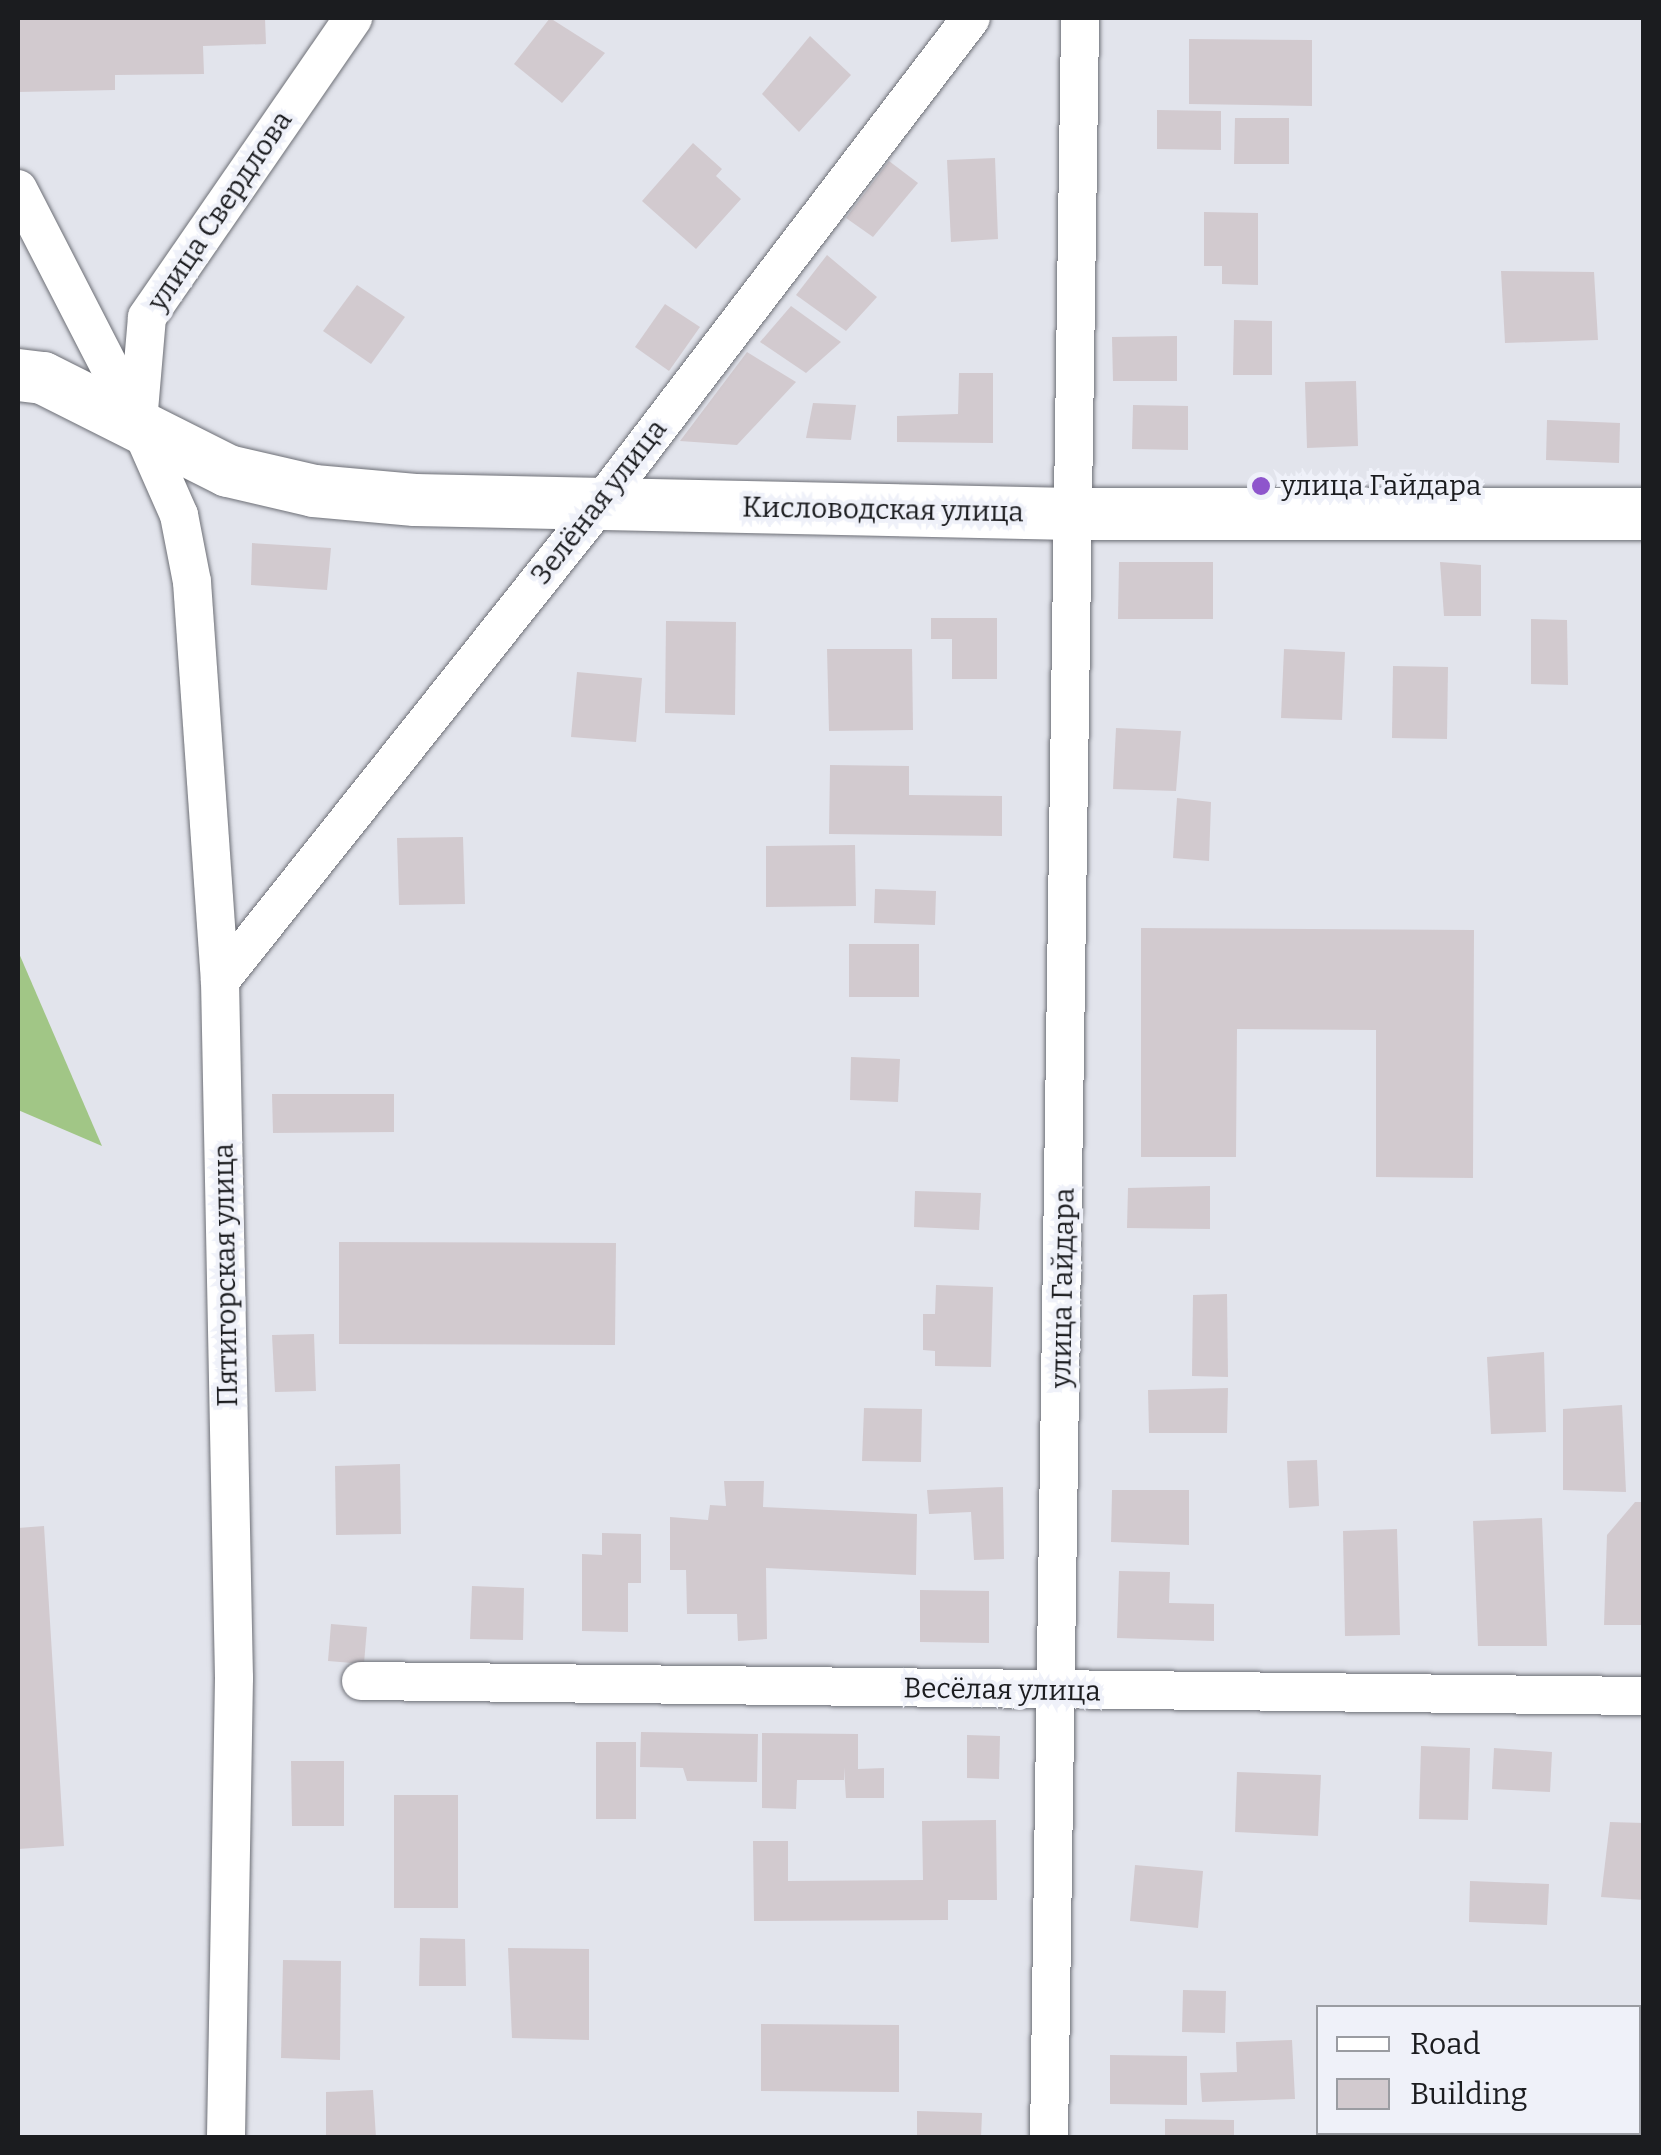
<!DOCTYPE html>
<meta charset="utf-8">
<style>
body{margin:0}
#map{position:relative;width:1661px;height:2155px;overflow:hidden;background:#e2e4ec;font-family:Bitter,serif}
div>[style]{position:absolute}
.green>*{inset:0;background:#a1c686}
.building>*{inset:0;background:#d2cacf}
.roads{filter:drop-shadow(0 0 2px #6d6f76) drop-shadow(0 0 2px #6d6f76)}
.minor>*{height:38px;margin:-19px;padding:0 19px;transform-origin:19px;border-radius:19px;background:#fff}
.secondary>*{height:52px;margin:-26px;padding:0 26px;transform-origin:26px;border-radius:26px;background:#fff}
.dots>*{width:28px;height:28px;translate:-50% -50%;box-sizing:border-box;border:5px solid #eff1f9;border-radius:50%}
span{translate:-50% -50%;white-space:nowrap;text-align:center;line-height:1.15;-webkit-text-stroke:8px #eff1f9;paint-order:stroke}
.street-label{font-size:28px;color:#1b1c1f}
.poi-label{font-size:28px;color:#1b1c1f}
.left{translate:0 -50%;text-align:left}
.frame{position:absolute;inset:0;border:20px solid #1b1c1f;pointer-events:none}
.legend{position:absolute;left:1316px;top:2005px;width:325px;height:130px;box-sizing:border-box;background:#eff1f9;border:2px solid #9a9ca2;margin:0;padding:12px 18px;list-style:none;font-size:30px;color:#1b1c1f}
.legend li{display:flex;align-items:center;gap:20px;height:50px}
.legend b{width:50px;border:2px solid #9a9ca2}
</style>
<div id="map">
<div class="green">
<div style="clip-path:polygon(18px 951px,102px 1146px,18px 1110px)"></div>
</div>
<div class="building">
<div style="clip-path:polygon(18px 18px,265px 18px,266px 44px,203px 46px,204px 74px,115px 75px,115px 90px,18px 92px)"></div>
<div style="clip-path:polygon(550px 18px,605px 53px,562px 103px,514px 64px)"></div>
<div style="clip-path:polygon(810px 36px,851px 75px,799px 132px,762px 94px)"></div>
<div style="clip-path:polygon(1189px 39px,1312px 40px,1312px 106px,1189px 104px)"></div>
<div style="clip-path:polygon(1157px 110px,1221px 111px,1221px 150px,1157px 149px)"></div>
<div style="clip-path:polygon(1235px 118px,1289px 118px,1289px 164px,1234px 164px)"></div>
<div style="clip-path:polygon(693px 143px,722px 169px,716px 176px,741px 199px,696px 249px,642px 201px)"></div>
<div style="clip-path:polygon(995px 158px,998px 239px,951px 242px,947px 160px)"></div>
<div style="clip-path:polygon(889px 161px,918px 183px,873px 237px,846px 218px)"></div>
<div style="clip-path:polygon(1204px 212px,1258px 213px,1258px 285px,1222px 284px,1222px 266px,1204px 266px)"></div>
<div style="clip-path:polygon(827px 255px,877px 297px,846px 331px,796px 295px)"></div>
<div style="clip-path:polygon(1501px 271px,1594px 272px,1598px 340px,1505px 343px)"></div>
<div style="clip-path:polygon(357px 285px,405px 317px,371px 364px,323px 331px)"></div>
<div style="clip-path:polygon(665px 304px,700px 327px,669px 371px,635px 347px)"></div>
<div style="clip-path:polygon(791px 306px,841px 342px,806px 373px,760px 342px)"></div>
<div style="clip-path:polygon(1234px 320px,1272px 321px,1272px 375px,1233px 375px)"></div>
<div style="clip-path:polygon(1177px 336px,1177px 381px,1113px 381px,1112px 337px)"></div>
<div style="clip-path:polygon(747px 352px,796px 382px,737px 445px,680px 441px)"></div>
<div style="clip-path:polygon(959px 373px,993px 373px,993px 443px,897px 442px,897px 416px,958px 414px)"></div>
<div style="clip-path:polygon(1356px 381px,1358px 446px,1307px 448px,1305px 382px)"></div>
<div style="clip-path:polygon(813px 403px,856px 405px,851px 440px,806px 438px)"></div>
<div style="clip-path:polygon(1133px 405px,1188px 406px,1188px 450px,1132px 449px)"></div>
<div style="clip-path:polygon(1547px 420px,1620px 423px,1619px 463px,1546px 460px)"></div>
<div style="clip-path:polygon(252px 543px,331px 548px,327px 590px,251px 585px)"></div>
<div style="clip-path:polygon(1119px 562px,1213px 562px,1213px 619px,1118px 619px)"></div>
<div style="clip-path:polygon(1440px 562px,1481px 565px,1481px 616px,1444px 616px)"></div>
<div style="clip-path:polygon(931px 618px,997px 618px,997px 679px,952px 679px,952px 639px,931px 639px)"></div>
<div style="clip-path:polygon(1531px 619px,1567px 620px,1568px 685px,1531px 684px)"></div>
<div style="clip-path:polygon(666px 621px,736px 622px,735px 715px,665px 713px)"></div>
<div style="clip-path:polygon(827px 649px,912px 649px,913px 730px,829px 731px)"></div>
<div style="clip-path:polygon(1284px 649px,1345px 652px,1342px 720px,1281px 718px)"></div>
<div style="clip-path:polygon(1393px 666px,1448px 667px,1447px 739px,1392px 738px)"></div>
<div style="clip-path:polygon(577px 672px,642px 678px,636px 742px,571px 737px)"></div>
<div style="clip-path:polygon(1116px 728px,1181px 731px,1176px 791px,1113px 789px)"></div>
<div style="clip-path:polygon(830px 765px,909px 766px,909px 795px,1002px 796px,1002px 836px,829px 834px)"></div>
<div style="clip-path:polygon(1177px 798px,1211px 802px,1209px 861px,1173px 858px)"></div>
<div style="clip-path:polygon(463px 837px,465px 904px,399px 905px,397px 838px)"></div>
<div style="clip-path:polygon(855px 845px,856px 906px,766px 907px,766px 846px)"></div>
<div style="clip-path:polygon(875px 889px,936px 891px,935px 925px,874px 923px)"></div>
<div style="clip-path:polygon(1141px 928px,1474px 930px,1473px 1178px,1376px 1177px,1376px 1030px,1237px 1029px,1236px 1157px,1141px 1157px)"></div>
<div style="clip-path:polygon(849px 944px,919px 944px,919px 997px,849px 997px)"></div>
<div style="clip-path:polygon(851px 1057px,900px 1059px,898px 1102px,850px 1100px)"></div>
<div style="clip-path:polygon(272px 1094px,394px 1094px,394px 1132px,273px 1133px)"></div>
<div style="clip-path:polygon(1210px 1186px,1210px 1229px,1127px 1228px,1128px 1188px)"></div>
<div style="clip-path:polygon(915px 1191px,981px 1193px,979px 1230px,914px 1227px)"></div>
<div style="clip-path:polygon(339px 1242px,616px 1243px,615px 1345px,339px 1344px)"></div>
<div style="clip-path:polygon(936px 1285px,993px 1287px,991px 1367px,935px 1366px,935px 1351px,923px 1350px,923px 1314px,935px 1314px)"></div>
<div style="clip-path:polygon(1227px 1294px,1228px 1377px,1192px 1376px,1193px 1295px)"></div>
<div style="clip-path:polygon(314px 1334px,316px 1391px,275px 1392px,272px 1335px)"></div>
<div style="clip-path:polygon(1544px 1352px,1546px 1432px,1491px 1434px,1487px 1357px)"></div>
<div style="clip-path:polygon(1228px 1388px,1227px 1433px,1149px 1433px,1148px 1390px)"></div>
<div style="clip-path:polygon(1622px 1405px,1626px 1492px,1563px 1490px,1563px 1409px)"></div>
<div style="clip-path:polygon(864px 1408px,922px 1409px,921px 1462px,862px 1461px)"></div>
<div style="clip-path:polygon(1317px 1460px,1319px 1506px,1289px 1508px,1287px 1461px)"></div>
<div style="clip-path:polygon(400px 1464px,401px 1534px,336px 1535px,335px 1466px)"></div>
<div style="clip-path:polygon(724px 1481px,764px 1481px,763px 1507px,917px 1514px,916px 1575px,766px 1568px,767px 1639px,738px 1641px,737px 1614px,687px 1614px,686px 1570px,670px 1570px,670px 1517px,708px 1520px,710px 1505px,726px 1506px)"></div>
<div style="clip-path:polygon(1003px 1487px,1004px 1559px,974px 1560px,971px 1512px,929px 1514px,927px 1490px)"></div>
<div style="clip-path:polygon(1112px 1490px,1189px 1490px,1189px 1545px,1111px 1542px)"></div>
<div style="clip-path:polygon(1635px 1502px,1644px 1502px,1644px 1625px,1604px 1625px,1607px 1535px)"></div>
<div style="clip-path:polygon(1542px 1518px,1547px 1646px,1478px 1646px,1473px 1521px)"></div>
<div style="clip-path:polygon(44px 1526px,64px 1846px,18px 1849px,18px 1528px)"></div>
<div style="clip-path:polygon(1397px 1529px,1400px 1635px,1345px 1636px,1343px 1531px)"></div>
<div style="clip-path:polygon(602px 1533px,641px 1534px,641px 1583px,628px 1583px,628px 1632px,582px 1631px,582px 1554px,602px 1555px)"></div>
<div style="clip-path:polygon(1119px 1571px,1170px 1572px,1169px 1603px,1214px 1604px,1214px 1641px,1117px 1638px)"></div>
<div style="clip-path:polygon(472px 1586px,524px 1588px,523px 1640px,470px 1639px)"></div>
<div style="clip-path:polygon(920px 1590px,989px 1591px,989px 1643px,920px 1642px)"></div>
<div style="clip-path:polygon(331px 1624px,367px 1627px,364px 1664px,328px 1661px)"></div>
<div style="clip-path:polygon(641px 1732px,758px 1734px,757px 1782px,687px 1781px,683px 1768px,640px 1767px)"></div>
<div style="clip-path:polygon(762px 1733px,858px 1734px,858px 1769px,884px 1768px,884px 1798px,846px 1798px,844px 1767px,844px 1780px,797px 1780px,796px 1809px,762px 1808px)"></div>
<div style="clip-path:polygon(967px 1735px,1000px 1736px,999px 1779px,967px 1778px)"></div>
<div style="clip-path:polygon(596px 1742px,636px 1742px,636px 1819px,596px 1819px)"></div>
<div style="clip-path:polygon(1421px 1746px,1470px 1748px,1468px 1820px,1419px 1819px)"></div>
<div style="clip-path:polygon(1494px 1748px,1552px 1752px,1550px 1792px,1492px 1789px)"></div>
<div style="clip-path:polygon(291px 1761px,344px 1761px,344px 1826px,292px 1826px)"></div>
<div style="clip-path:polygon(1237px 1772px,1321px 1775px,1318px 1836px,1235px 1832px)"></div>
<div style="clip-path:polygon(394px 1795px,458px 1795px,458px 1908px,394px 1908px)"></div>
<div style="clip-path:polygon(996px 1820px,997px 1900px,948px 1900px,948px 1920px,754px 1921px,753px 1841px,788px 1841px,788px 1881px,923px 1880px,922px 1821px)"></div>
<div style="clip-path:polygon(1610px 1822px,1644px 1823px,1644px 1900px,1601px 1897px)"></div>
<div style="clip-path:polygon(1135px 1865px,1203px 1871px,1198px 1928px,1130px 1921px)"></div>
<div style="clip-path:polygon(1470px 1881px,1549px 1884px,1547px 1925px,1469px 1922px)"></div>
<div style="clip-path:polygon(420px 1938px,465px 1939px,466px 1986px,419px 1986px)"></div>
<div style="clip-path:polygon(508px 1948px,589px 1949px,589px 2040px,512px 2038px)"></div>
<div style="clip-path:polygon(283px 1960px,341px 1961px,340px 2060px,281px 2058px)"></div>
<div style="clip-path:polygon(1183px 1990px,1226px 1991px,1225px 2033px,1182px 2032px)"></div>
<div style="clip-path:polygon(761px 2024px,899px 2025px,899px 2092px,761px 2091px)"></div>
<div style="clip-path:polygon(1292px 2040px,1295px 2099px,1202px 2102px,1200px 2073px,1237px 2072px,1236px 2042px)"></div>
<div style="clip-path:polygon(1110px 2055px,1187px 2056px,1187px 2105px,1110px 2104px)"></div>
<div style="clip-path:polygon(373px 2090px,376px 2138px,326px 2138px,326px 2092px)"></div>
<div style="clip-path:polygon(917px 2111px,982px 2113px,981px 2138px,917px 2138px)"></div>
<div style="clip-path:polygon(1165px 2119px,1234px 2120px,1234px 2138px,1165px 2138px)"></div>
</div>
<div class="roads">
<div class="minor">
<div style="left:18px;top:189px;width:262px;rotate:62.8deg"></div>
<div style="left:138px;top:422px;width:102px;rotate:66.2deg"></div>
<div style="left:179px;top:515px;width:68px;rotate:79deg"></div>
<div style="left:192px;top:582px;width:400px;rotate:86deg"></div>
<div style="left:220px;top:981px;width:697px;rotate:88.85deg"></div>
<div style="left:234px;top:1678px;width:460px;rotate:91deg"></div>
<div style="left:138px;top:422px;width:105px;rotate:-85.1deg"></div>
<div style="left:147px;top:317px;width:363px;rotate:-55.4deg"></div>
<div style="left:220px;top:981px;width:610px;rotate:-51.46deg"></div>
<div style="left:600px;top:504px;width:611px;rotate:-52.64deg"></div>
<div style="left:361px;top:1681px;width:1283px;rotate:0.67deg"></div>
<div style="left:1049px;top:2138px;width:2120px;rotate:-89.16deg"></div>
</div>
<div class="secondary">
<div style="left:18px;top:375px;width:25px;rotate:7deg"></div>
<div style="left:43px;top:378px;width:207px;rotate:26.7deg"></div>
<div style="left:228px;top:471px;width:88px;rotate:13.1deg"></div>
<div style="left:314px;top:491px;width:101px;rotate:5.1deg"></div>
<div style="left:415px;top:500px;width:657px;rotate:1.22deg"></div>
<div style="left:1072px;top:514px;width:572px"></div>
</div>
</div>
<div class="dots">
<div style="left:1261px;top:486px;background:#8e55cc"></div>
</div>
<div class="street-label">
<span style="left:220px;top:211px;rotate:-56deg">улица Свердлова</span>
<span style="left:599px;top:502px;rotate:-52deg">Зелёная улица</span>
<span style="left:883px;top:510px;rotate:1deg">Кисловодская улица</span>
<span style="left:226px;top:1275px;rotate:-91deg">Пятигорская улица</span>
<span style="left:1063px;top:1288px;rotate:-89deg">улица Гайдара</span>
<span style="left:1002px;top:1690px;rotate:1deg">Весёлая улица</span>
</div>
<div class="poi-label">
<span class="left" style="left:1281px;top:486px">улица Гайдара</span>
</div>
<div class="frame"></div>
<ul class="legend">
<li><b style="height:12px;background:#fff"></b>Road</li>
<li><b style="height:28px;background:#d2cacf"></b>Building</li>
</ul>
</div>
